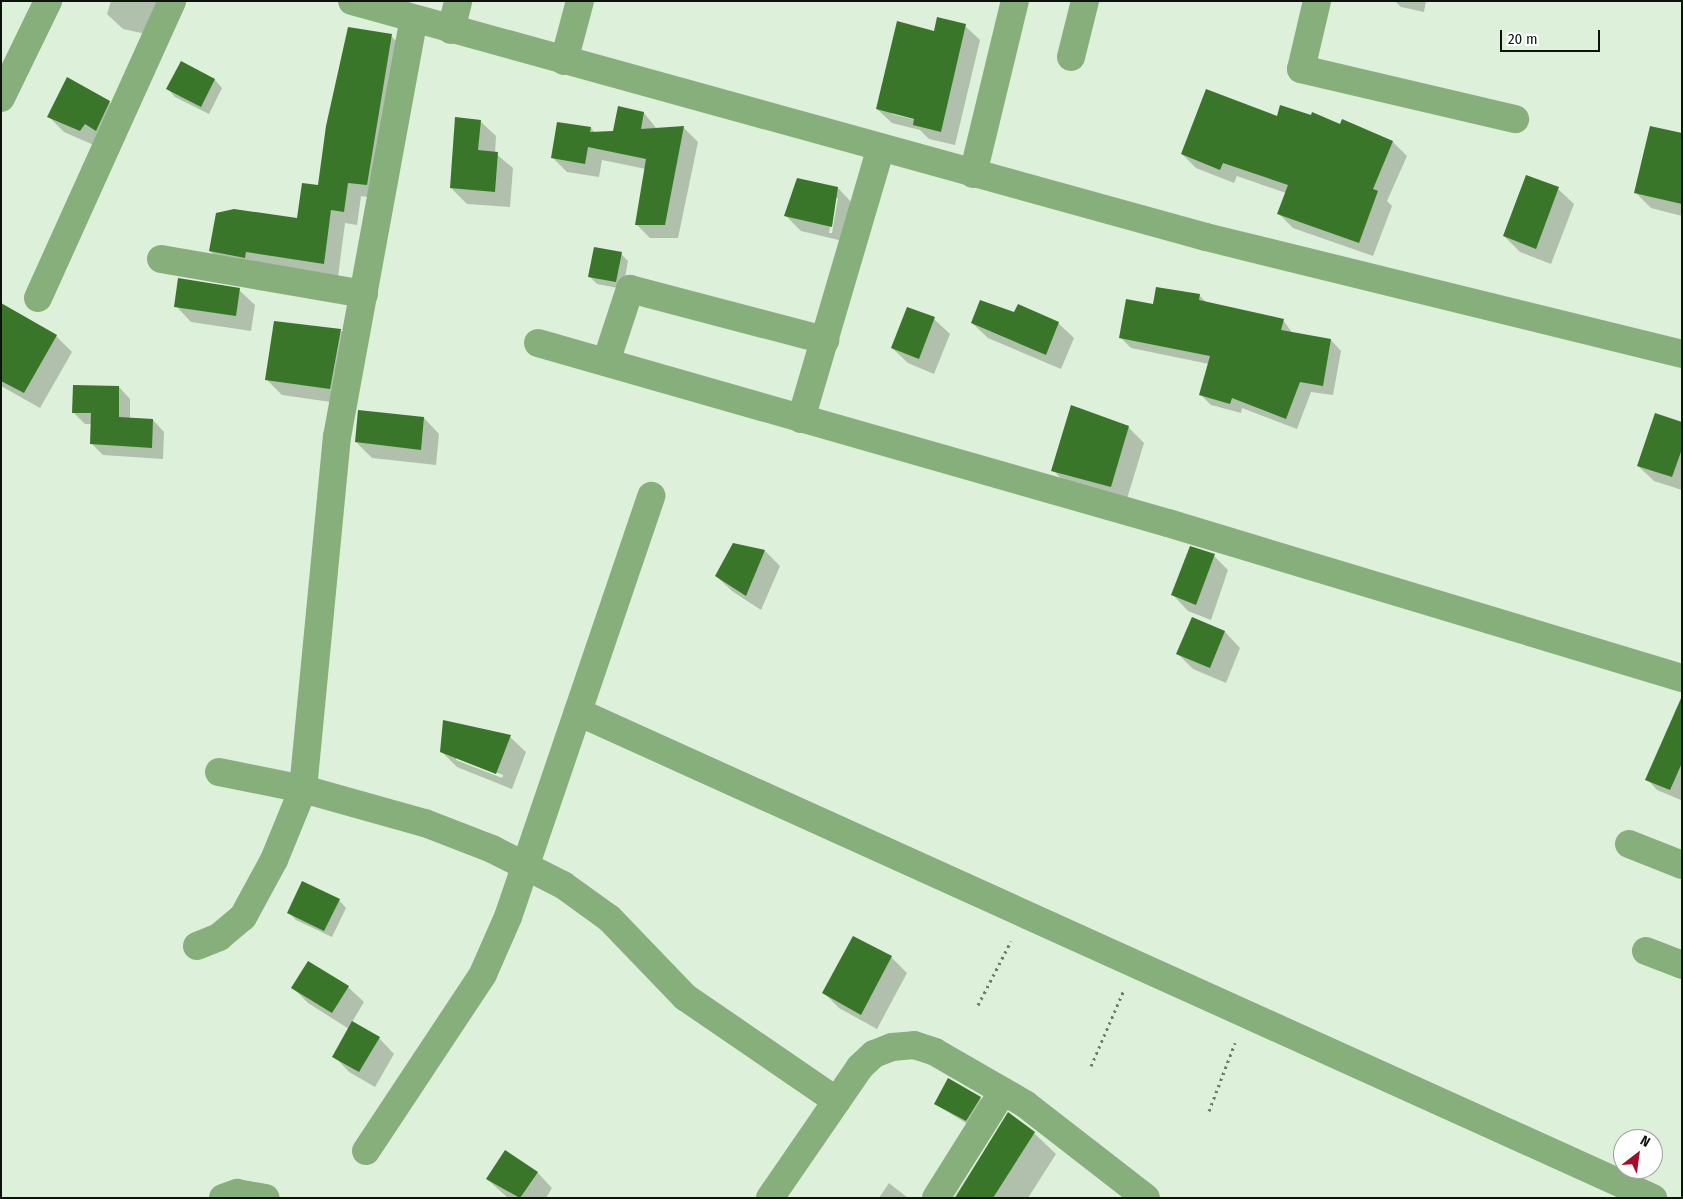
<!DOCTYPE html>
<style>
body{margin:0}
#map{position:relative;width:1683px;height:1199px;overflow:hidden;background:#ddf0d9;font-family:"Fira Sans Condensed",sans-serif}
div>[style]{position:absolute}
.shadow>*{inset:0;background:#0003}
.building>*{inset:0;background:#397629}
.path>*{height:3px;margin-top:-1.5px;transform-origin:0;background:repeating-linear-gradient(90deg,#6f7b6c 0 2.5px,transparent 0 6.5px)}
.minor>*{height:28px;margin:-14px;padding:0 14px;transform-origin:14px;border-radius:14px;background:#86af7c}
.tertiary>*{height:28px;margin:-14px;padding:0 14px;transform-origin:14px;border-radius:14px;background:#86af7c}
span{translate:-50% -50%;white-space:nowrap;text-align:center;line-height:1.15;-webkit-text-stroke:4.5px #fff;paint-order:stroke}
.frame{position:absolute;inset:0;border:2px solid #0c130b;pointer-events:none}
.north{position:absolute;left:1613px;top:1129px;width:50px;height:50px;box-sizing:border-box;background:#fff;border:1px solid #9ea19d;border-radius:50%;rotate:30deg;font-size:14px;font-weight:700;line-height:20px;text-align:center;color:#0c130b}
.north::after{content:'';display:block;margin:auto;width:18px;height:22px;background:#a60b2c;clip-path:polygon(50% 0,100% 100%,50% 72%,0 100%)}
.scale{position:absolute;left:1500px;top:30px;width:100px;height:22px;box-sizing:border-box;border:2px solid #0c130b;border-top:0;padding-left:6px;font-size:15px;line-height:18px;white-space:nowrap;color:#0c130b;-webkit-text-stroke:4px #fff;paint-order:stroke}
</style>
<div id="map">
<div class="shadow">
<div style="clip-path:polygon(111px 1px,169px 1px,160px 37px,123px 29px,107px 14px)"></div>
<div style="clip-path:polygon(1395px 1px,1426px 1px,1424px 12px,1401px 7px)"></div>
<div style="clip-path:polygon(evenodd,965px 26px,980px 40px,955px 145px,929px 139px,920px 130px,892px 123px,877px 109px,935px 32px,965px 26px,892px 112px,921px 119px,920px 121px,892px 114px,892px 112px)"></div>
<div style="clip-path:polygon(391px 36px,405px 49px,381px 199px,361px 196px,357px 225px,345px 223px,338px 277px,224px 265px,210px 251px,298px 219px,319px 186px)"></div>
<div style="clip-path:polygon(181px 63px,215px 80px,222px 88px,209px 114px,175px 97px,168px 89px)"></div>
<div style="clip-path:polygon(109px 102px,125px 117px,96px 146px,64px 132px,49px 117px)"></div>
<div style="clip-path:polygon(644px 113px,657px 129px,684px 128px,698px 142px,678px 238px,650px 238px,636px 224px,646px 169px,602px 160px,599px 177px,567px 172px,553px 158px,591px 128px,595px 133px,614px 132px)"></div>
<div style="clip-path:polygon(1311px 117px,1341px 125px,1343px 121px,1393px 142px,1407px 156px,1387px 201px,1392px 206px,1373px 256px,1293px 228px,1279px 214px,1286px 193px,1237px 176px,1234px 183px,1196px 168px,1182px 154px,1277px 118px)"></div>
<div style="clip-path:polygon(480px 121px,496px 136px,495px 153px,513px 168px,510px 207px,467px 204px,451px 188px)"></div>
<div style="clip-path:polygon(1682px 134px,1682px 216px,1651px 208px,1636px 193px)"></div>
<div style="clip-path:polygon(1527px 176px,1558px 189px,1574px 204px,1551px 264px,1520px 252px,1504px 236px)"></div>
<div style="clip-path:polygon(evenodd,838px 188px,853px 204px,847px 242px,801px 231px,785px 215px,838px 188px,835px 198px,838px 198px,832px 233px,829px 233px,835px 198px)"></div>
<div style="clip-path:polygon(621px 254px,628px 261px,623px 289px,597px 284px,589px 276px)"></div>
<div style="clip-path:polygon(239px 290px,255px 305px,251px 331px,191px 322px,176px 306px)"></div>
<div style="clip-path:polygon(1199px 295px,1207px 303px,1283px 320px,1293px 334px,1331px 340px,1341px 351px,1333px 395px,1311px 392px,1297px 429px,1242px 408px,1241px 413px,1211px 405px,1201px 395px,1209px 364px,1131px 348px,1121px 338px,1154px 306px)"></div>
<div style="clip-path:polygon(6px 308px,56px 336px,72px 352px,40px 408px,1px 386px,1px 317px)"></div>
<div style="clip-path:polygon(1015px 314px,1058px 323px,1074px 338px,1061px 369px,988px 338px,972px 323px)"></div>
<div style="clip-path:polygon(934px 319px,950px 334px,934px 374px,908px 363px,892px 348px)"></div>
<div style="clip-path:polygon(340px 330px,356px 346px,345px 404px,282px 395px,267px 380px)"></div>
<div style="clip-path:polygon(119px 387px,130px 399px,130px 419px,153px 420px,164px 432px,163px 459px,103px 455px,91px 443px,92px 424px,85px 424px,74px 413px)"></div>
<div style="clip-path:polygon(424px 418px,439px 434px,436px 465px,372px 458px,356px 442px)"></div>
<div style="clip-path:polygon(1682px 423px,1682px 490px,1654px 481px,1638px 466px)"></div>
<div style="clip-path:polygon(1128px 427px,1144px 443px,1126px 502px,1068px 486px,1053px 470px)"></div>
<div style="clip-path:polygon(734px 545px,765px 551px,780px 566px,761px 610px,732px 591px,716px 576px)"></div>
<div style="clip-path:polygon(1212px 554px,1228px 570px,1211px 620px,1188px 611px,1173px 595px)"></div>
<div style="clip-path:polygon(1192px 619px,1225px 632px,1240px 648px,1226px 683px,1193px 669px,1178px 654px)"></div>
<div style="clip-path:polygon(evenodd,510px 737px,526px 752px,512px 789px,457px 767px,442px 752px,510px 737px,456px 757px,503px 775px,502px 778px,456px 760px,456px 757px)"></div>
<div style="clip-path:polygon(1682px 742px,1682px 797px,1681px 800px,1657px 790px,1647px 779px)"></div>
<div style="clip-path:polygon(339px 900px,346px 908px,332px 937px,296px 920px,289px 913px)"></div>
<div style="clip-path:polygon(854px 938px,892px 958px,907px 973px,877px 1029px,839px 1008px,823px 992px)"></div>
<div style="clip-path:polygon(348px 987px,364px 1002px,352px 1022px,379px 1038px,394px 1054px,375px 1087px,349px 1072px,334px 1056px,349px 1029px,308px 1003px,293px 988px)"></div>
<div style="clip-path:polygon(980px 1098px,988px 1105px,974px 1128px,935px 1104px)"></div>
<div style="clip-path:polygon(1008px 1114px,1034px 1133px,1056px 1154px,1028px 1198px,954px 1198px)"></div>
<div style="clip-path:polygon(537px 1172px,552px 1188px,546px 1198px,508px 1198px,487px 1179px)"></div>
<div style="clip-path:polygon(889px 1183px,908px 1198px,879px 1198px)"></div>
</div>
<div class="building">
<div style="clip-path:polygon(937px 17px,966px 24px,941px 132px,913px 125px,914px 119px,876px 109px,897px 21px,934px 31px)"></div>
<div style="clip-path:polygon(348px 27px,392px 34px,367px 185px,348px 183px,344px 212px,331px 210px,324px 264px,246px 252px,245px 258px,209px 251px,216px 213px,234px 209px,297px 218px,302px 183px,318px 185px,326px 126px)"></div>
<div style="clip-path:polygon(181px 61px,215px 79px,201px 107px,166px 89px)"></div>
<div style="clip-path:polygon(67px 77px,110px 101px,96px 131px,85px 124px,80px 131px,47px 117px)"></div>
<div style="clip-path:polygon(1206px 89px,1277px 116px,1280px 105px,1311px 115px,1312px 112px,1340px 124px,1342px 119px,1393px 141px,1373px 189px,1378px 191px,1359px 243px,1277px 214px,1288px 185px,1223px 163px,1220px 170px,1181px 154px)"></div>
<div style="clip-path:polygon(618px 106px,644px 112px,641px 129px,684px 126px,665px 225px,635px 225px,646px 159px,588px 147px,585px 164px,551px 158px,557px 122px,591px 127px,590px 132px,613px 131px)"></div>
<div style="clip-path:polygon(455px 117px,481px 120px,478px 150px,498px 152px,495px 192px,450px 188px)"></div>
<div style="clip-path:polygon(1650px 126px,1682px 133px,1682px 204px,1634px 193px)"></div>
<div style="clip-path:polygon(1526px 175px,1559px 187px,1536px 249px,1503px 236px)"></div>
<div style="clip-path:polygon(797px 178px,838px 187px,832px 227px,784px 216px)"></div>
<div style="clip-path:polygon(594px 247px,622px 252px,616px 282px,588px 277px)"></div>
<div style="clip-path:polygon(178px 278px,240px 288px,236px 316px,174px 307px)"></div>
<div style="clip-path:polygon(1156px 287px,1200px 294px,1199px 300px,1284px 319px,1281px 330px,1331px 339px,1323px 386px,1300px 382px,1286px 419px,1232px 398px,1230px 404px,1199px 395px,1210px 356px,1119px 338px,1126px 299px,1153px 304px)"></div>
<div style="clip-path:polygon(980px 300px,1014px 312px,1018px 304px,1059px 322px,1046px 355px,971px 323px)"></div>
<div style="clip-path:polygon(1px 303px,57px 335px,24px 393px,1px 381px)"></div>
<div style="clip-path:polygon(907px 307px,935px 317px,919px 359px,891px 348px)"></div>
<div style="clip-path:polygon(274px 321px,341px 329px,330px 389px,265px 380px)"></div>
<div style="clip-path:polygon(73px 385px,119px 386px,119px 417px,153px 419px,152px 448px,90px 444px,91px 413px,72px 413px)"></div>
<div style="clip-path:polygon(1071px 405px,1129px 426px,1111px 487px,1051px 471px)"></div>
<div style="clip-path:polygon(358px 410px,424px 417px,421px 450px,355px 442px)"></div>
<div style="clip-path:polygon(1655px 413px,1682px 422px,1682px 449px,1672px 477px,1637px 466px)"></div>
<div style="clip-path:polygon(733px 543px,765px 550px,746px 596px,715px 576px)"></div>
<div style="clip-path:polygon(1190px 546px,1215px 554px,1196px 605px,1171px 595px)"></div>
<div style="clip-path:polygon(1192px 617px,1225px 631px,1210px 668px,1176px 654px)"></div>
<div style="clip-path:polygon(1682px 696px,1682px 763px,1670px 790px,1645px 780px)"></div>
<div style="clip-path:polygon(443px 720px,511px 735px,496px 774px,440px 752px)"></div>
<div style="clip-path:polygon(302px 881px,340px 899px,324px 931px,287px 913px)"></div>
<div style="clip-path:polygon(853px 936px,892px 956px,861px 1015px,822px 993px)"></div>
<div style="clip-path:polygon(308px 961px,349px 986px,332px 1013px,291px 988px)"></div>
<div style="clip-path:polygon(352px 1021px,380px 1037px,359px 1072px,332px 1057px)"></div>
<div style="clip-path:polygon(948px 1078px,981px 1097px,966px 1121px,934px 1104px)"></div>
<div style="clip-path:polygon(1008px 1112px,1035px 1132px,993px 1198px,955px 1198px)"></div>
<div style="clip-path:polygon(505px 1150px,538px 1172px,520px 1198px,486px 1179px)"></div>
</div>
<div class="path">
<div style="left:978px;top:1005px;width:72px;rotate:-62.7deg"></div>
<div style="left:1091px;top:1066px;width:81px;rotate:-66.6deg"></div>
<div style="left:1209px;top:1111px;width:73px;rotate:-69.1deg"></div>
</div>
<div class="minor">
<div style="left:352px;top:1px;width:886px;rotate:15.45deg"></div>
<div style="left:1206px;top:237px;width:490px;rotate:13.8deg"></div>
<div style="left:1317px;top:1px;width:70px;rotate:103.2deg"></div>
<div style="left:1301px;top:69px;width:220px;rotate:13.2deg"></div>
<div style="left:451px;top:30px;width:30px;rotate:-76deg"></div>
<div style="left:1071px;top:57px;width:58px;rotate:-76deg"></div>
<div style="left:564px;top:61px;width:62px;rotate:-75.1deg"></div>
<div style="left:1px;top:98px;width:108px;rotate:-64.1deg"></div>
<div style="left:973px;top:174px;width:178px;rotate:-76.4deg"></div>
<div style="left:161px;top:259px;width:206px;rotate:9.8deg"></div>
<div style="left:38px;top:298px;width:326px;rotate:-65.7deg"></div>
<div style="left:538px;top:343px;width:655px;rotate:15.95deg"></div>
<div style="left:1168px;top:523px;width:537px;rotate:16.78deg"></div>
<div style="left:606px;top:362px;width:77px;rotate:-71.8deg"></div>
<div style="left:630px;top:289px;width:202px;rotate:14.7deg"></div>
<div style="left:801px;top:419px;width:283px;rotate:-73.6deg"></div>
<div style="left:578px;top:712px;width:1180px;rotate:24.33deg"></div>
<div style="left:219px;top:772px;width:86px;rotate:11.4deg"></div>
<div style="left:303px;top:789px;width:127px;rotate:15.6deg"></div>
<div style="left:425px;top:823px;width:72px;rotate:21.2deg"></div>
<div style="left:492px;top:849px;width:80px;rotate:26.9deg"></div>
<div style="left:563px;top:885px;width:57px;rotate:35.7deg"></div>
<div style="left:609px;top:918px;width:110px;rotate:46.1deg"></div>
<div style="left:685px;top:997px;width:184px;rotate:34.4deg"></div>
<div style="left:1629px;top:844px;width:57px;rotate:21.6deg"></div>
<div style="left:197px;top:946px;width:24px;rotate:-22deg"></div>
<div style="left:219px;top:937px;width:31px;rotate:-40deg"></div>
<div style="left:243px;top:917px;width:65px;rotate:-61.5deg"></div>
<div style="left:274px;top:860px;width:77px;rotate:-67.8deg"></div>
<div style="left:303px;top:789px;width:354px;rotate:-84.5deg"></div>
<div style="left:337px;top:437px;width:425px;rotate:-79.6deg"></div>
<div style="left:1646px;top:951px;width:39px;rotate:21deg"></div>
<div style="left:366px;top:1151px;width:212px;rotate:-56.5deg"></div>
<div style="left:483px;top:974px;width:62px;rotate:-66.3deg"></div>
<div style="left:508px;top:917px;width:445px;rotate:-71.2deg"></div>
<div style="left:770px;top:1198px;width:159px;rotate:-55.5deg"></div>
<div style="left:860px;top:1067px;width:19px;rotate:-43deg"></div>
<div style="left:874px;top:1054px;width:19px;rotate:-21deg"></div>
<div style="left:892px;top:1047px;width:22px;rotate:-5deg"></div>
<div style="left:914px;top:1045px;width:22px;rotate:18deg"></div>
<div style="left:935px;top:1052px;width:104px;rotate:30deg"></div>
<div style="left:1025px;top:1104px;width:153px;rotate:37.8deg"></div>
<div style="left:936px;top:1198px;width:126px;rotate:-57.9deg"></div>
</div>
<div class="tertiary">
<div style="left:223px;top:1198px;width:15px;rotate:-20deg"></div>
<div style="left:237px;top:1193px;width:29px;rotate:10deg"></div>
</div>
<div class="frame"></div>
<div class="north">N</div>
<div class="scale">20 m</div>
</div>
